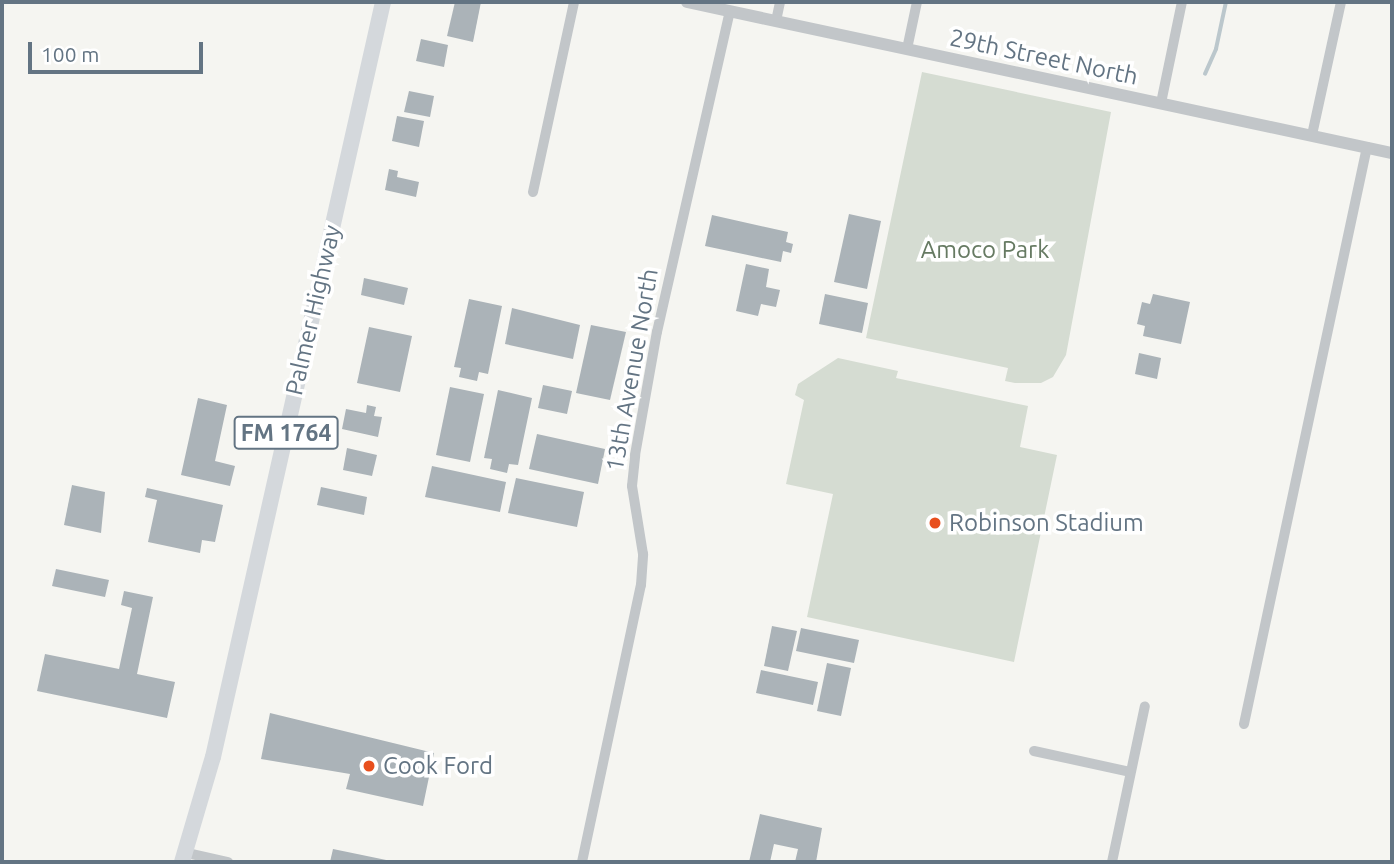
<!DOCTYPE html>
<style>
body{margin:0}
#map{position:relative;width:1394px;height:864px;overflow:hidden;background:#f5f5f1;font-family:Ubuntu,sans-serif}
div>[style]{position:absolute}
.green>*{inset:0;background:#d5dcd2}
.stream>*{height:3.5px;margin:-1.75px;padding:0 1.75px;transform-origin:1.75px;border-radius:1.75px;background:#bbc7cc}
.building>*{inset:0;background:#abb3b8}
.minor>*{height:10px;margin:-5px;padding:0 5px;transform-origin:5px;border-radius:5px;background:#c2c6c9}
.tertiary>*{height:12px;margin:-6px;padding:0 6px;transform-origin:6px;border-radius:6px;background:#c2c6c9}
.primary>*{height:16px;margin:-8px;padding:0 8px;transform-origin:8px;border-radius:8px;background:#d4d8dc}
.dots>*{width:19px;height:19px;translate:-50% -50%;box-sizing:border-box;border:4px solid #fff;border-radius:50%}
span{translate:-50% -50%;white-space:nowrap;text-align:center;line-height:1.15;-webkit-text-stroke:7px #fff;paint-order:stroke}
.shield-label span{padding:2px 5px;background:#fff;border:2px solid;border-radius:5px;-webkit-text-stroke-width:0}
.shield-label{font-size:23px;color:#637483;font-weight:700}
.street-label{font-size:24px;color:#637483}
.park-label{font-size:24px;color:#667a62}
.poi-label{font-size:24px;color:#637483}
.left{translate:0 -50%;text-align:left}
.frame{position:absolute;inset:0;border:4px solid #637483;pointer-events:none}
.scale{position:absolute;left:28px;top:42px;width:175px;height:32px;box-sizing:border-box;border:4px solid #637483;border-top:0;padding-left:9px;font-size:21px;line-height:24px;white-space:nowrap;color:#637483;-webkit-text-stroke:5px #fff;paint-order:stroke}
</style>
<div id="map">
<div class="green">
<div style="clip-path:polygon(922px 72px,1111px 112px,1066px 355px,1053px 377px,1041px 383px,1015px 383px,1005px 381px,1008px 368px,866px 338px)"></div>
<div style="clip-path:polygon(838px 358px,898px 371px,896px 378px,1028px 406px,1020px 447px,1057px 455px,1014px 662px,807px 617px,833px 494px,786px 484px,804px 400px,795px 395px,798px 384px)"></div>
</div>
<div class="stream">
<div style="left:1205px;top:74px;width:27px;rotate:-66deg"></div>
<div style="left:1216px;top:49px;width:48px;rotate:-78deg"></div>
</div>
<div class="building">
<div style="clip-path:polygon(455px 2px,481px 2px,473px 42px,447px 36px)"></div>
<div style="clip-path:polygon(421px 39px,448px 45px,444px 67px,416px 61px)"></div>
<div style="clip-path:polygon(409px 91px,434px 96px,430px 117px,404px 112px)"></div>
<div style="clip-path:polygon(397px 116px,424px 121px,419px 147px,392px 141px)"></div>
<div style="clip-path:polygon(389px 169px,398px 171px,397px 177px,419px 182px,416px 197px,385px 190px)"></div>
<div style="clip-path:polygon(849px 214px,881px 221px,867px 289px,834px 282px)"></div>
<div style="clip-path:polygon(712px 215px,788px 232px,786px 242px,793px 244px,791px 253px,783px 251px,781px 262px,705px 246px)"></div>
<div style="clip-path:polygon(746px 264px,769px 269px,766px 287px,780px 290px,776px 307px,761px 304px,758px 316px,736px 311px)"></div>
<div style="clip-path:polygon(364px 278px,408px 288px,404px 305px,361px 295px)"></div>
<div style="clip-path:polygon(825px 294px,868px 303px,862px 333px,819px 324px)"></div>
<div style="clip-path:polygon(1153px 294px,1190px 302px,1181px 344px,1143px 336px,1145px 326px,1137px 324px,1142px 302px,1150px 304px)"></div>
<div style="clip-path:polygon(469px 299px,502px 306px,488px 374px,479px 372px,477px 381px,459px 377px,461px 368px,454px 367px)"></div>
<div style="clip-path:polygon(512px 308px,580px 325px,573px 359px,505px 344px)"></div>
<div style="clip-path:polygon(591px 325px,626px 332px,610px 400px,576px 393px)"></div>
<div style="clip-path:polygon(369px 327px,412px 336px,400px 392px,357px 383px)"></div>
<div style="clip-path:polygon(1139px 353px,1161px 358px,1157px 379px,1135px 374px)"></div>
<div style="clip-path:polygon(543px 385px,572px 391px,567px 414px,538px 408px)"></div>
<div style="clip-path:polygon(450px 387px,484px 394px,470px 462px,436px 455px)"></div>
<div style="clip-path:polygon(498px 390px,532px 398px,518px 465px,509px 464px,507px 473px,490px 469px,492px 459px,484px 458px)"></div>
<div style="clip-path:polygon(198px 398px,227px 405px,215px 461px,235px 466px,230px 486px,181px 475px)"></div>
<div style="clip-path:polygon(367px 405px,376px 407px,374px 416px,382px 417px,378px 437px,342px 429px,346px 409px,366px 413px)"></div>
<div style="clip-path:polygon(537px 434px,605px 449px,598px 484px,529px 469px)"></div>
<div style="clip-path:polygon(347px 448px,377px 455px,372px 476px,343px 470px)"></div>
<div style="clip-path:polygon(432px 466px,506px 482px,500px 512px,425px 497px)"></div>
<div style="clip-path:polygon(516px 478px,584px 492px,577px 527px,508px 513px)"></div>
<div style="clip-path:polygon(72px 485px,105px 492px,101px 533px,64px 525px)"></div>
<div style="clip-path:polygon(321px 487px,367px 497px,364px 515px,317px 505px)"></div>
<div style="clip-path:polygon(147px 488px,223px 505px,215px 542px,202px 540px,200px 553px,148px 542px,157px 500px,145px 497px)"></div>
<div style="clip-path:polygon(56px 569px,109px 580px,105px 597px,52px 586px)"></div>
<div style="clip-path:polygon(124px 591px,153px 597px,137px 674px,175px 682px,167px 718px,37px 691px,45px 654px,119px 669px,132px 608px,121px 605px)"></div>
<div style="clip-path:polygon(772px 626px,797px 631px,788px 671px,764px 666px)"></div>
<div style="clip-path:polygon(801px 628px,859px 640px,854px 663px,796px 651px)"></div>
<div style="clip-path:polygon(827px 663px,851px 668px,841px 716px,817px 711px)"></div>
<div style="clip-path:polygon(761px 670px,818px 682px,813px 705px,756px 693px)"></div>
<div style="clip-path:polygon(270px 713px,434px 753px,423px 806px,346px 789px,350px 774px,261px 759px)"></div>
<div style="clip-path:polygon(760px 814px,822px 828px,816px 862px,795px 862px,798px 849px,774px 844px,770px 862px,749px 862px)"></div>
<div style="clip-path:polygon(333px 849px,391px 861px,391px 862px,330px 862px)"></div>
</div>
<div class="minor">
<div style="left:776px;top:21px;width:19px;rotate:-78deg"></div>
<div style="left:907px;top:49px;width:48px;rotate:-78deg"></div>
<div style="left:1161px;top:103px;width:103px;rotate:-78.3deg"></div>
<div style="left:1312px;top:135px;width:136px;rotate:-77.7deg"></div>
<div style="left:533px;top:192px;width:194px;rotate:-77.8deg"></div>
<div style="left:1244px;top:724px;width:590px;rotate:-77.97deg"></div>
<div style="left:1034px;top:751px;width:98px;rotate:12.3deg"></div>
<div style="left:187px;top:853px;width:42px;rotate:12.4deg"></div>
<div style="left:582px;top:862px;width:283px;rotate:-78deg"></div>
<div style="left:641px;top:585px;width:31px;rotate:-86deg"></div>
<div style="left:643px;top:554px;width:69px;rotate:-99.2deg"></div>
<div style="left:632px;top:486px;width:31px;rotate:-84deg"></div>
<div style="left:635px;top:455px;width:125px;rotate:-79.9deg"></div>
<div style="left:657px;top:332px;width:329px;rotate:-77.2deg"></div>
<div style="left:1112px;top:862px;width:159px;rotate:-78.1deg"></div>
</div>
<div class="tertiary">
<div style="left:687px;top:2px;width:721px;rotate:12.09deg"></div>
</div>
<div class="primary">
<div style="left:182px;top:862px;width:109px;rotate:-73.6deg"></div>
<div style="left:213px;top:757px;width:774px;rotate:-77.31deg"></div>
</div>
<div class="dots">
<div style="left:935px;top:523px;background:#e84f1d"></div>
<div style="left:369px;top:766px;background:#e84f1d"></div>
</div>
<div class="shield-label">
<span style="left:286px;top:433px">FM 1764</span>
</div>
<div class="street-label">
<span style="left:1044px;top:57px;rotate:12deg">29th Street North</span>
<span style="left:313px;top:310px;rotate:-77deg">Palmer Highway</span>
<span style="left:632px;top:370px;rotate:-80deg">13th Avenue North</span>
</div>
<div class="park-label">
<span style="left:985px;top:250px">Amoco Park</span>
</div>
<div class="poi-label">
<span class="left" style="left:949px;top:523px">Robinson Stadium</span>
<span class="left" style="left:383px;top:766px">Cook Ford</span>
</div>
<div class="frame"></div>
<div class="scale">100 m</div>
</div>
